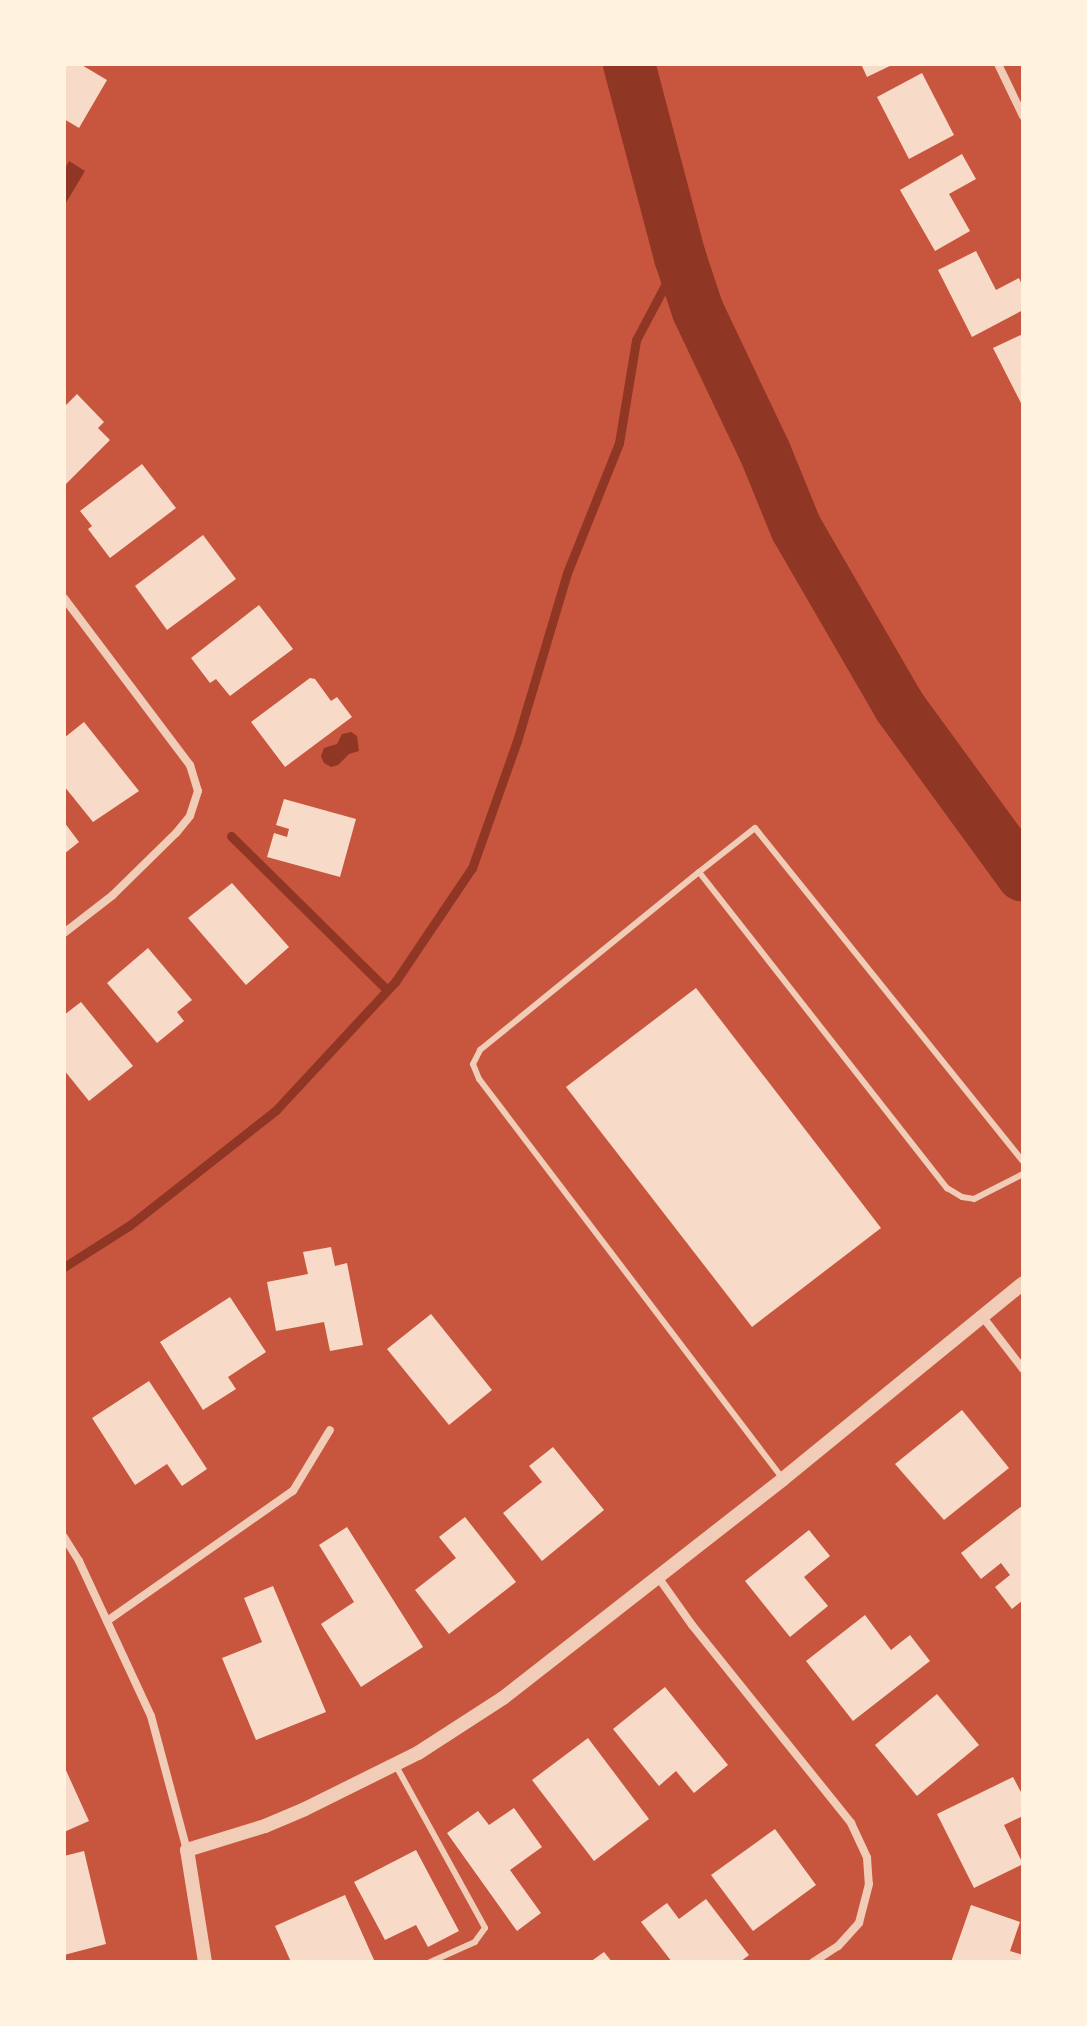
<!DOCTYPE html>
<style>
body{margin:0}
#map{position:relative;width:1087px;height:2026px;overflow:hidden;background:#c8553d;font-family:"Space Grotesk",sans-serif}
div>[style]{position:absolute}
.water>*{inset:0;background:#8f3625}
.stream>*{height:9px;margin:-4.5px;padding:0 4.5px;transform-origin:4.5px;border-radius:4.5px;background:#8f3625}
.river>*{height:52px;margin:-26px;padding:0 26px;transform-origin:26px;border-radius:26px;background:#8f3625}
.building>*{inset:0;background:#f7dbc8}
.service>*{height:6px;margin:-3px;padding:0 3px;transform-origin:3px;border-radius:3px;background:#f1ccb7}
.minor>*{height:8px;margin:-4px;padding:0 4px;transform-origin:4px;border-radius:4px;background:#f1ccb7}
.tertiary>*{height:14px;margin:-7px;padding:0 7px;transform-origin:7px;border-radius:7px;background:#f1ccb7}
span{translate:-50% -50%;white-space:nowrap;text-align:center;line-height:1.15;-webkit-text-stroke:8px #fff3e0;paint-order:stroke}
.frame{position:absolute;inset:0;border:66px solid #fff3e0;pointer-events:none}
</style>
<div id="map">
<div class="water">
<div style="clip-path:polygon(69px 161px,85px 171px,64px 206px,64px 170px)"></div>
<div style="clip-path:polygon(351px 732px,357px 736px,359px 751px,349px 754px,338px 765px,331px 767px,324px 763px,321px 756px,324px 748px,337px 744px,342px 734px)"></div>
</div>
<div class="stream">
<div style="left:231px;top:836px;width:219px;rotate:44.6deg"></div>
<div style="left:64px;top:1267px;width:78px;rotate:-32.5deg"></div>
<div style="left:130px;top:1225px;width:186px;rotate:-38.2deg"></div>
<div style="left:276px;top:1110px;width:175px;rotate:-47.1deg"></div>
<div style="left:395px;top:982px;width:138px;rotate:-56deg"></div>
<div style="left:472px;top:868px;width:135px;rotate:-70.5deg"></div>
<div style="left:517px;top:741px;width:175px;rotate:-73.4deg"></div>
<div style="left:567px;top:573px;width:140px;rotate:-68.2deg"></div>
<div style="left:619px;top:443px;width:104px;rotate:-80.6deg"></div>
<div style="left:636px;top:340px;width:94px;rotate:-62.1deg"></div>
</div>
<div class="river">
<div style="left:629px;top:64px;width:200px;rotate:75.2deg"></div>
<div style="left:680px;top:257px;width:57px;rotate:71.6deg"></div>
<div style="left:698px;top:311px;width:156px;rotate:64.6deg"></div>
<div style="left:765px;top:452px;width:82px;rotate:67.8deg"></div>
<div style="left:796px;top:528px;width:206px;rotate:59.9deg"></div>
<div style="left:899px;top:706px;width:210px;rotate:53.9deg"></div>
</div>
<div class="building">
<div style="clip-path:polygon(64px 64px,80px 64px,107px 80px,79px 128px,64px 119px)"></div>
<div style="clip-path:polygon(861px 64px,894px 64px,867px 77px)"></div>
<div style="clip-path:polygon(922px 73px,954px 135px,909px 159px,877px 97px)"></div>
<div style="clip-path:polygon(962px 154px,976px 179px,949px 194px,970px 231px,935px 251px,900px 190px)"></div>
<div style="clip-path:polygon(976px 251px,996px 290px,1019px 278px,1023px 287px,1023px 310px,972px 337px,938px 270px)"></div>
<div style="clip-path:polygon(1023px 334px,1023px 407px,993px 348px)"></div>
<div style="clip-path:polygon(77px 394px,104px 422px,98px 428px,110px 440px,64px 486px,64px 407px)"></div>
<div style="clip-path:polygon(142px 464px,176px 508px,110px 558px,88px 529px,92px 526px,80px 511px)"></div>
<div style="clip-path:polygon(203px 535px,236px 579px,167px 630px,135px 586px)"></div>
<div style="clip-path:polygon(259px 605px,293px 649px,230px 696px,216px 679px,210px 683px,191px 658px)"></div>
<div style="clip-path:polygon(310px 678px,315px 679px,331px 701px,337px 697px,352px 717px,285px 767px,251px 722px)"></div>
<div style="clip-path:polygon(84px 722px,139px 791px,93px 822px,64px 786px,64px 738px)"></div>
<div style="clip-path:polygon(284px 799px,356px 819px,340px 877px,267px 857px,274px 833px,287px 837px,289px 829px,276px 825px)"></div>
<div style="clip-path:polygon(64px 822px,79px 842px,64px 854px)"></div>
<div style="clip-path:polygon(232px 883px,289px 947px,246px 985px,188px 918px)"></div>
<div style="clip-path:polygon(148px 948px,192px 1000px,177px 1012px,184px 1021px,157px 1043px,107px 983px)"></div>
<div style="clip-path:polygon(696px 988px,881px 1228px,752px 1327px,566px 1087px)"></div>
<div style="clip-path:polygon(81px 1002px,133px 1066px,89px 1101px,64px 1070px,64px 1015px)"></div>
<div style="clip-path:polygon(331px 1247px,335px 1266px,347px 1263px,363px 1345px,330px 1351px,324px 1322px,276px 1331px,267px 1282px,308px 1274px,303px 1252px)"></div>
<div style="clip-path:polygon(230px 1297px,266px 1352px,228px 1377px,236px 1389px,203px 1410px,160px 1342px)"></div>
<div style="clip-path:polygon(431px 1314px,492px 1390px,449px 1425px,387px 1349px)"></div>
<div style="clip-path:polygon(149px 1381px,207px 1469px,182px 1486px,167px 1464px,135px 1485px,92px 1418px)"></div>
<div style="clip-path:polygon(962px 1410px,1009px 1468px,944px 1520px,895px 1464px)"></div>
<div style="clip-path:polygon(553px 1447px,604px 1510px,542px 1561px,503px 1513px,542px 1482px,529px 1466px)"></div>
<div style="clip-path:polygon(1023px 1505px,1023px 1600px,1012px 1609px,995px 1587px,1010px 1575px,1001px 1563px,981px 1579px,961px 1553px)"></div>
<div style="clip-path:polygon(465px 1517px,516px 1582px,449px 1634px,415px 1590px,456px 1558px,439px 1537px)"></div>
<div style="clip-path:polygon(347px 1527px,423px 1647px,361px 1687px,321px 1624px,354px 1602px,319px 1545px)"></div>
<div style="clip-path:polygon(809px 1530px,830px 1556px,804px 1577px,828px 1606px,790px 1637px,745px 1581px)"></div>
<div style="clip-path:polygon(273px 1586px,326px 1712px,256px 1740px,222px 1658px,262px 1642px,244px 1598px)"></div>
<div style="clip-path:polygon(865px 1615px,891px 1650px,910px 1635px,930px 1661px,853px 1721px,806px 1661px)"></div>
<div style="clip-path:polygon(665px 1687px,728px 1765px,694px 1793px,676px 1771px,659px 1786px,613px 1729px)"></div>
<div style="clip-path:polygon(937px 1694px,979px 1745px,917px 1796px,875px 1745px)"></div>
<div style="clip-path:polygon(588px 1738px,649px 1819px,594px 1861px,532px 1780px)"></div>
<div style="clip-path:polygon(64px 1766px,89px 1821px,64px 1832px)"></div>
<div style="clip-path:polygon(1013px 1777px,1023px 1796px,1023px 1816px,1004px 1825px,1023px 1864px,974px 1888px,937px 1814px)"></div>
<div style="clip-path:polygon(514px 1808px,542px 1847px,510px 1870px,541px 1913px,517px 1931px,447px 1833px,478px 1811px,489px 1825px)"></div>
<div style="clip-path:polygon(775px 1829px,816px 1885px,753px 1931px,711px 1875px)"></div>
<div style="clip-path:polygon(416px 1850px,459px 1931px,428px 1947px,416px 1925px,385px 1940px,354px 1882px)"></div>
<div style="clip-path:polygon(84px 1851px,106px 1944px,64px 1955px,64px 1856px)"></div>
<div style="clip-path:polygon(345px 1895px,374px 1960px,291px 1962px,275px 1926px)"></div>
<div style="clip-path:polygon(706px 1899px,749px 1955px,740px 1962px,672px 1962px,641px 1922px,667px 1903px,679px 1919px)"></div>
<div style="clip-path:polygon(971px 1905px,1020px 1922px,1010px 1951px,1023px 1955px,1023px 1962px,951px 1962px)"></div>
<div style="clip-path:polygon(604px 1952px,612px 1962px,590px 1962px)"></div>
</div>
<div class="service">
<div style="left:699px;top:872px;width:71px;rotate:-38.2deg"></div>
<div style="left:755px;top:828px;width:427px;rotate:51.2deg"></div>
<div style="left:783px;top:1479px;width:502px;rotate:-127.23deg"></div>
<div style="left:479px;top:1079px;width:16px;rotate:-112deg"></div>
<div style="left:473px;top:1064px;width:16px;rotate:-63deg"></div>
<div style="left:480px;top:1050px;width:282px;rotate:-39.1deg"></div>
<div style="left:699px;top:872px;width:402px;rotate:51.9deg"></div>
<div style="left:947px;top:1188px;width:17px;rotate:31deg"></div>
<div style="left:962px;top:1197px;width:12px;rotate:9deg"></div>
<div style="left:974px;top:1199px;width:55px;rotate:-27deg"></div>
<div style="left:395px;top:1764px;width:187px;rotate:61.2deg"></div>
<div style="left:485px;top:1928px;width:17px;rotate:126deg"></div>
<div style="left:475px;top:1942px;width:49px;rotate:156deg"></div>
</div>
<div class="minor">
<div style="left:998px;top:64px;width:58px;rotate:64.3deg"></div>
<div style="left:64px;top:598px;width:209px;rotate:53deg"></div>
<div style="left:190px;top:765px;width:27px;rotate:73deg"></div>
<div style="left:198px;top:791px;width:26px;rotate:108deg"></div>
<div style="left:190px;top:816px;width:22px;rotate:129deg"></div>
<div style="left:176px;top:833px;width:88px;rotate:135.5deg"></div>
<div style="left:113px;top:895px;width:62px;rotate:142.2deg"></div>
<div style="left:982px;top:1316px;width:67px;rotate:52.3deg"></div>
<div style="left:64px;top:1537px;width:28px;rotate:58deg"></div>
<div style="left:79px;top:1561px;width:171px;rotate:65.1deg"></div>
<div style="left:151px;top:1716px;width:139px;rotate:75deg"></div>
<div style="left:658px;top:1577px;width:59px;rotate:54.7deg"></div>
<div style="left:692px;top:1625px;width:254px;rotate:51.2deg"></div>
<div style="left:851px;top:1823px;width:38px;rotate:65deg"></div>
<div style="left:867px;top:1858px;width:26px;rotate:86deg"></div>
<div style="left:869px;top:1884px;width:40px;rotate:104.4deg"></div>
<div style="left:859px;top:1923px;width:31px;rotate:132deg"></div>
<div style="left:838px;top:1946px;width:30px;rotate:147deg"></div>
<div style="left:107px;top:1621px;width:227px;rotate:-35deg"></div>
<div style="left:293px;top:1491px;width:71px;rotate:-58.8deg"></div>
</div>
<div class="tertiary">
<div style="left:205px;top:1962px;width:113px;rotate:-99.1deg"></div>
<div style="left:187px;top:1850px;width:82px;rotate:-17.1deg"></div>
<div style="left:265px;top:1826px;width:43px;rotate:-23deg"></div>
<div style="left:305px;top:1809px;width:126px;rotate:-26.4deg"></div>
<div style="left:418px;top:1753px;width:101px;rotate:-32.9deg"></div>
<div style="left:503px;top:1698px;width:355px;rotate:-38deg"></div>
<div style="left:783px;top:1479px;width:310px;rotate:-39.2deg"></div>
</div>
<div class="frame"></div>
</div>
